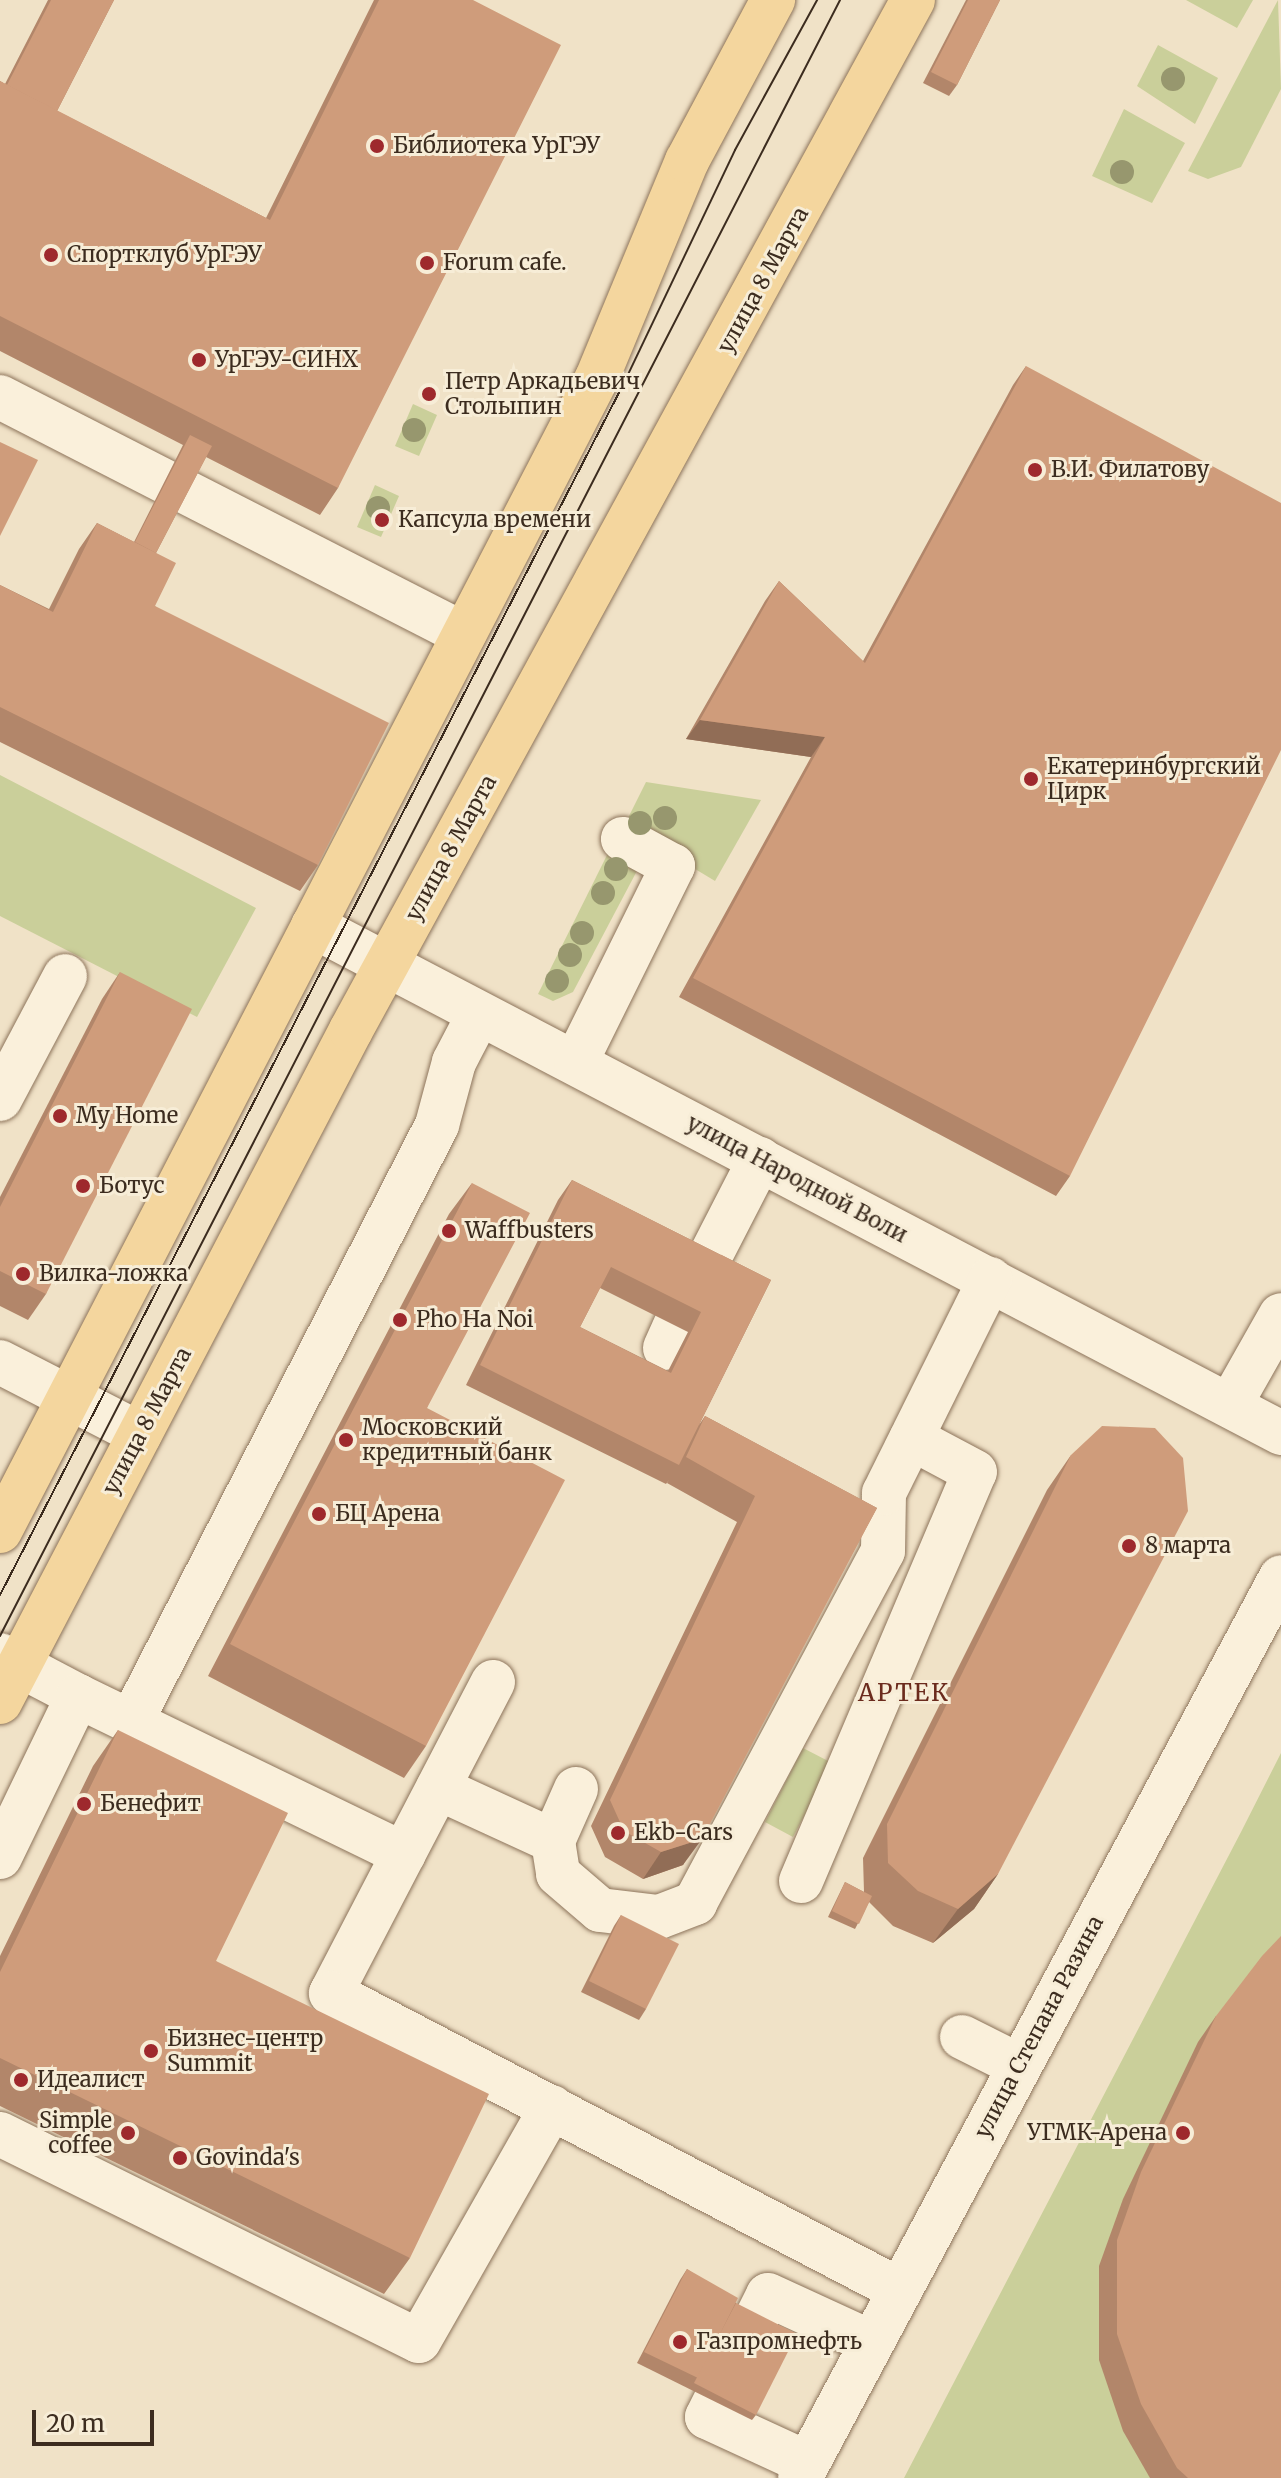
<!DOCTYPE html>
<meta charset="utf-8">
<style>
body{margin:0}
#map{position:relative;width:1281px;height:2478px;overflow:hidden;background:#f0e2c7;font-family:Merriweather,serif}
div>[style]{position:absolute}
.green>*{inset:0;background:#cacf9a}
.roads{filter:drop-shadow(0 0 2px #8d745b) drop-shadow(0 0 2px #8d745b)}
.minor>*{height:44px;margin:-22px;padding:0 22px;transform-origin:22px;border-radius:22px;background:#faf0db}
.major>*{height:44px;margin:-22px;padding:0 22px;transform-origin:22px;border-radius:22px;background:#f4d69e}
.tram>*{height:2px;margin:-1px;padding:0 1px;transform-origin:1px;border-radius:1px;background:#3c2c1f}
.trees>*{width:24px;height:24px;margin:-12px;border-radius:50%;background:#97976e}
.wall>*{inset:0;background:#b2866a}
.shaded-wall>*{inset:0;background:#916d56}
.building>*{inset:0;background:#cf9c7b}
.dots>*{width:22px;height:22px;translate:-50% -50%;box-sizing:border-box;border:4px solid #f7edd7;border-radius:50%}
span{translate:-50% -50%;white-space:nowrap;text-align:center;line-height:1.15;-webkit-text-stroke:6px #f7edd7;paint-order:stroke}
.poi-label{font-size:22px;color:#3c2c1f}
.left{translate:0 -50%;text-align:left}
.right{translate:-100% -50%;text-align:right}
.street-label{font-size:22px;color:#3c2c1f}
.neighbourhood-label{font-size:24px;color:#6b2b1d;letter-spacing:2px}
.scale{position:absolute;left:32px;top:2410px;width:122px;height:36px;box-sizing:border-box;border:4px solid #3c2c1f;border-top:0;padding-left:10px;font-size:24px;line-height:28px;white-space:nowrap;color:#3c2c1f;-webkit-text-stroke:6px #f7edd7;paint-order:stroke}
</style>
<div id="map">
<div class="green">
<div style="clip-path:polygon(1186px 0,1253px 0,1237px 28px)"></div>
<div style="clip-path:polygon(1278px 0,1281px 89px,1241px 167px,1208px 179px,1188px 171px)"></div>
<div style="clip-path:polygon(1158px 45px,1218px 78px,1195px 124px,1137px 86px)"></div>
<div style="clip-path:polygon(1124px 109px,1185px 143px,1152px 203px,1092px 176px)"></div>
<div style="clip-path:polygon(413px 404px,437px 415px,419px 456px,395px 446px)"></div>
<div style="clip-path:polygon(375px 485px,399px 496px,381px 537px,357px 527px)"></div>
<div style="clip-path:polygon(0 775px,256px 908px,197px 1017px,0 916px)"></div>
<div style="clip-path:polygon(646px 782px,761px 800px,715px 881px,624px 826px)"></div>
<div style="clip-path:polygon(609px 851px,639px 867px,573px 992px,553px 1001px,538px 994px)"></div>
<div style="clip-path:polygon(803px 1748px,832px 1763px,793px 1837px,765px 1822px)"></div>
<div style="clip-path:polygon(1281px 1753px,1281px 2478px,904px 2478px,1241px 1832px)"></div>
</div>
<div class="roads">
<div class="minor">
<div style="left:0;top:397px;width:184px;rotate:27.1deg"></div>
<div style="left:186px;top:492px;width:312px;rotate:27.1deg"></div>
<div style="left:313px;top:926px;width:1093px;rotate:27.64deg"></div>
<div style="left:576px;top:1062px;width:219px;rotate:-63.7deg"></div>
<div style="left:673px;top:866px;width:57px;rotate:-151.6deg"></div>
<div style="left:0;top:1099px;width:139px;rotate:-62.1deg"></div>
<div style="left:702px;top:1272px;width:127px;rotate:-62.8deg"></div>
<div style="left:665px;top:1348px;width:24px;rotate:-66deg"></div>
<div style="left:0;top:1362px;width:157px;rotate:27.2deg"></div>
<div style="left:1230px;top:1405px;width:103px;rotate:-60.5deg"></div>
<div style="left:0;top:1655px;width:88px;rotate:27.7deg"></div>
<div style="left:493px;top:1682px;width:351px;rotate:117.5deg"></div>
<div style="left:331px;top:1993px;width:640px;rotate:27.57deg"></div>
<div style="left:131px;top:1722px;width:671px;rotate:-62.86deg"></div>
<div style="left:437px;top:1125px;width:65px;rotate:-74.9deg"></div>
<div style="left:454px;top:1062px;width:54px;rotate:-62.5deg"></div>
<div style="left:438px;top:1788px;width:127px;rotate:24.7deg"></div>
<div style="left:576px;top:1789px;width:57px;rotate:113.9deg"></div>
<div style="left:553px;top:1841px;width:33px;rotate:81deg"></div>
<div style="left:558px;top:1874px;width:55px;rotate:40.6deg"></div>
<div style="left:600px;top:1910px;width:59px;rotate:6.8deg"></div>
<div style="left:659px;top:1917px;width:39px;rotate:-21deg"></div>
<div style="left:695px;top:1903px;width:399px;rotate:-61.9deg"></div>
<div style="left:883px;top:1551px;width:58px;rotate:-89deg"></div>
<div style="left:884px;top:1493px;width:239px;rotate:-63.6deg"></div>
<div style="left:0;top:1857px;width:179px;rotate:-64.2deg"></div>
<div style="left:78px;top:1696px;width:362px;rotate:25.9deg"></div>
<div style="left:801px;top:1881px;width:444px;rotate:-67deg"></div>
<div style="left:975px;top:1472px;width:72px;rotate:-152deg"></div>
<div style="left:962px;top:2037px;width:63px;rotate:26.6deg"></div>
<div style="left:0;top:2134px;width:467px;rotate:26.3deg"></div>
<div style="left:419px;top:2341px;width:269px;rotate:-60.4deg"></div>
<div style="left:807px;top:2463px;width:110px;rotate:-155.3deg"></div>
<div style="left:707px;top:2417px;width:136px;rotate:-63.4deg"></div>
<div style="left:768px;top:2295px;width:112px;rotate:24.7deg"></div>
<div style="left:800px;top:2478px;width:1021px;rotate:-61.9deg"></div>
</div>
<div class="major">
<div style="left:0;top:1531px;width:1298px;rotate:-62.63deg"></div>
<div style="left:597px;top:378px;width:235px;rotate:-67.5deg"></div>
<div style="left:687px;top:161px;width:183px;rotate:-61.9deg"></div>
<div style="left:0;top:1702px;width:758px;rotate:-62.42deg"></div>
<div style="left:351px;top:1030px;width:1173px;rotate:-61.38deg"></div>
</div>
</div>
<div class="tram">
<div style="left:0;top:1595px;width:1361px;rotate:-62.76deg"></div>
<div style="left:623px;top:385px;width:260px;rotate:-64.5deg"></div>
<div style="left:735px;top:150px;width:171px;rotate:-61.3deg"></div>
<div style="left:0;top:1636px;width:1839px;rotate:-62.82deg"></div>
</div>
<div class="trees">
<div style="left:1173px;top:79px"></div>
<div style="left:1122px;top:172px"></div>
<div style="left:414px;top:430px"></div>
<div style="left:378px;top:508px"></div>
<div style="left:665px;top:818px"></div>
<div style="left:640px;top:823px"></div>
<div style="left:616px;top:869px"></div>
<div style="left:603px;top:893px"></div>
<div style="left:582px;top:933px"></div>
<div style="left:570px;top:955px"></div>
<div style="left:557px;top:981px"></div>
</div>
<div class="wall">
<div style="clip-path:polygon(48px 0,114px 0,57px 111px,266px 218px,374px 0,473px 0,338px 488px,320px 515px,206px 457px,156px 553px,155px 606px,318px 865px,300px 891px,0 742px,0 585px,49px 609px,79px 549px,97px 523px,134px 542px,183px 445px,0 351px,0 81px,5px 84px)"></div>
<div style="clip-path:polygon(966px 0,1000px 0,957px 85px,949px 96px,923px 83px)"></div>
<div style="clip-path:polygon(1026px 366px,1070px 1176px,1056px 1196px,679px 997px,811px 757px,686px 739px,765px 601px,779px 581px,863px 661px,1013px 385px)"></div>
<div style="clip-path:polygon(120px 972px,46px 1294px,28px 1320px,0 1306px,0 1197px,102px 999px)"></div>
<div style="clip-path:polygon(evenodd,572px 1180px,771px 1280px,699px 1425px,705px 1416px,877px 1508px,683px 1865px,643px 1879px,605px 1857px,591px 1826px,737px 1522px,667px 1483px,669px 1480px,666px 1484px,466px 1385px,558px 1200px,572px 1180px,600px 1288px,688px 1332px,668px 1371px,580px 1327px,600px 1288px)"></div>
<div style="clip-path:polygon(472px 1183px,427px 1408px,426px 1746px,404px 1778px,208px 1676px,449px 1214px)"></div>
<div style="clip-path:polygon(1071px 1455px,998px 1874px,974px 1909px,933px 1943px,893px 1926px,869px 1902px,855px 1929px,828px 1917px,845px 1882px,864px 1892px,863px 1858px,1047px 1490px)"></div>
<div style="clip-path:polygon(118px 1730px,216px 1961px,410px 2258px,384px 2294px,0 2106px,0 1956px,93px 1766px)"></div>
<div style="clip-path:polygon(621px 1915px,646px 2009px,639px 2020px,581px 1992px,614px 1926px)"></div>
<div style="clip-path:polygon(1216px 2016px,1281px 2478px,1150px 2478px,1123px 2431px,1099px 2360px,1099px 2266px,1123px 2199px,1198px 2042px)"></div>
<div style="clip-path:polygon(687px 2269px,736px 2303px,756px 2415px,752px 2420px,637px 2363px,680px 2280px)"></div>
</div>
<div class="shaded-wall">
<div style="clip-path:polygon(700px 720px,825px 737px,811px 757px,686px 739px)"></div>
<div style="clip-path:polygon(702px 1839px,683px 1865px,643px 1879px,661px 1852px)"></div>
<div style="clip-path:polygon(998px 1874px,974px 1909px,933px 1943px,958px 1909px)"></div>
</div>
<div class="building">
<div style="clip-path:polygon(51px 0,114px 0,57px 111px,7px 85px)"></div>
<div style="clip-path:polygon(379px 0,473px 0,561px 45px,338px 488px,0 316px,0 81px,270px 220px)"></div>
<div style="clip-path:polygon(968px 0,1000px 0,957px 85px,931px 72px)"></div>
<div style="clip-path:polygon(1026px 366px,1281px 503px,1281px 750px,1070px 1176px,693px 978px,825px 737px,700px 720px,779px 581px,865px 663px)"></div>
<div style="clip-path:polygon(190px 435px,212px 446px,156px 553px,135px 542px)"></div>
<div style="clip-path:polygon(0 442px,38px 460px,0 536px)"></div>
<div style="clip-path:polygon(97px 523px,176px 563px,155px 606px,389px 723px,318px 865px,0 707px,0 585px,53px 612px)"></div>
<div style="clip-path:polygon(120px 972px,192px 1009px,46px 1294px,0 1271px,0 1207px)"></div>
<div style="clip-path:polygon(evenodd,572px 1180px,771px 1280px,679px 1465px,480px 1365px,572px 1180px,611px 1267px,701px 1312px,671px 1373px,580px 1327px,611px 1267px)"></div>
<div style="clip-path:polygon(472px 1183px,530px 1213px,427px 1408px,565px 1480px,426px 1746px,230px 1644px)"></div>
<div style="clip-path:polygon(705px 1416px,877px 1508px,702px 1839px,661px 1852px,624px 1831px,610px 1800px,755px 1496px,686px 1457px)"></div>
<div style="clip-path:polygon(1102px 1426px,1155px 1428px,1183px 1458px,1188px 1511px,998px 1874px,958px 1909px,918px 1891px,888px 1863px,887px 1824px,1071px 1455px)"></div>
<div style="clip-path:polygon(118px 1730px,288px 1813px,216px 1961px,489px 2094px,410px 2258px,0 2058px,0 1972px)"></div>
<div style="clip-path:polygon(845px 1882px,872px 1896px,859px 1924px,832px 1911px)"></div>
<div style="clip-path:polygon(621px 1915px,679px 1944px,646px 2009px,589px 1981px)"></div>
<div style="clip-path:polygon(1281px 1936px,1281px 2478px,1188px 2478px,1177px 2468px,1141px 2404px,1117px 2334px,1117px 2240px,1141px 2172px,1216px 2016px,1262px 1956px)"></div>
<div style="clip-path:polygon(687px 2269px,738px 2298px,698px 2378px,644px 2352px)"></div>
<div style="clip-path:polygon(736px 2303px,797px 2334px,756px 2415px,694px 2383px)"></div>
</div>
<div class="dots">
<div style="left:377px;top:146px;background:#9e292d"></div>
<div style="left:51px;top:255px;background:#9e292d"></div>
<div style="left:427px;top:263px;background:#9e292d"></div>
<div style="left:199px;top:360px;background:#9e292d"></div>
<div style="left:429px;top:394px;background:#9e292d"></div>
<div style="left:1035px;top:470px;background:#9e292d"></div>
<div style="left:382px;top:520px;background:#9e292d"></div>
<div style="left:1031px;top:779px;background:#9e292d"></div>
<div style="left:60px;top:1116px;background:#9e292d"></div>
<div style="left:83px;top:1186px;background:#9e292d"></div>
<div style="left:449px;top:1231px;background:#9e292d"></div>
<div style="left:23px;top:1274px;background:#9e292d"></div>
<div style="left:400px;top:1320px;background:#9e292d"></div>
<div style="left:346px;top:1440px;background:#9e292d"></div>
<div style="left:319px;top:1514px;background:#9e292d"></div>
<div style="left:1129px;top:1546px;background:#9e292d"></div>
<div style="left:84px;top:1804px;background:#9e292d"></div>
<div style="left:618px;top:1833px;background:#9e292d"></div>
<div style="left:151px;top:2051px;background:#9e292d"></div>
<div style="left:21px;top:2080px;background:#9e292d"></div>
<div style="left:128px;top:2133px;background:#9e292d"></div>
<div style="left:1183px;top:2133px;background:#9e292d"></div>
<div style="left:180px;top:2158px;background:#9e292d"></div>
<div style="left:680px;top:2342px;background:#9e292d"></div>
</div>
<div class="poi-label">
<span class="left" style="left:393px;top:146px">Библиотека УрГЭУ</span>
<span class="left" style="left:67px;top:255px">Спортклуб УрГЭУ</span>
<span class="left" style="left:443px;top:263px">Forum cafe.</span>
<span class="left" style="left:215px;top:360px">УрГЭУ-СИНХ</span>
<span class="left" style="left:445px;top:394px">Петр Аркадьевич<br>Столыпин</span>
<span class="left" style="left:1051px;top:470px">В.И. Филатову</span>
<span class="left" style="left:398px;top:520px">Капсула времени</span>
<span class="left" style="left:1047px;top:779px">Екатеринбургский<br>Цирк</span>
<span class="left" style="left:76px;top:1116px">My Home</span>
<span class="left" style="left:99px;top:1186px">Ботус</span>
<span class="left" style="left:465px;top:1231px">Waffbusters</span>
<span class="left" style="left:39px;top:1274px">Вилка-ложка</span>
<span class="left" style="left:416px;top:1320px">Pho Ha Noi</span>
<span class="left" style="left:362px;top:1440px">Московский<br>кредитный банк</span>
<span class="left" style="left:335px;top:1514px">БЦ Арена</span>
<span class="left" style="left:1145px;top:1546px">8 марта</span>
<span class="left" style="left:100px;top:1804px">Бенефит</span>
<span class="left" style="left:634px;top:1833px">Ekb-Cars</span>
<span class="left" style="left:167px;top:2051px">Бизнес-центр<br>Summit</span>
<span class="left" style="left:37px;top:2080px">Идеалист</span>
<span class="right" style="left:112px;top:2133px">Simple<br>coffee</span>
<span class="right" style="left:1167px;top:2133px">УГМК-Арена</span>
<span class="left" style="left:196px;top:2158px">Govinda's</span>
<span class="left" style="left:696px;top:2342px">Газпромнефть</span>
</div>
<div class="street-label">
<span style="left:763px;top:280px;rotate:-61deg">улица 8 Марта</span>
<span style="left:451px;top:848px;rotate:-61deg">улица 8 Марта</span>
<span style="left:797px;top:1179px;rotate:28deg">улица Народной Воли</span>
<span style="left:147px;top:1421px;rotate:-62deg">улица 8 Марта</span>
<span style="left:1039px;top:2027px;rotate:-62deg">улица Степана Разина</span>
</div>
<div class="neighbourhood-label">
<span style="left:904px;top:1693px">АРТЕК</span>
</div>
<div class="scale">20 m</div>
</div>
